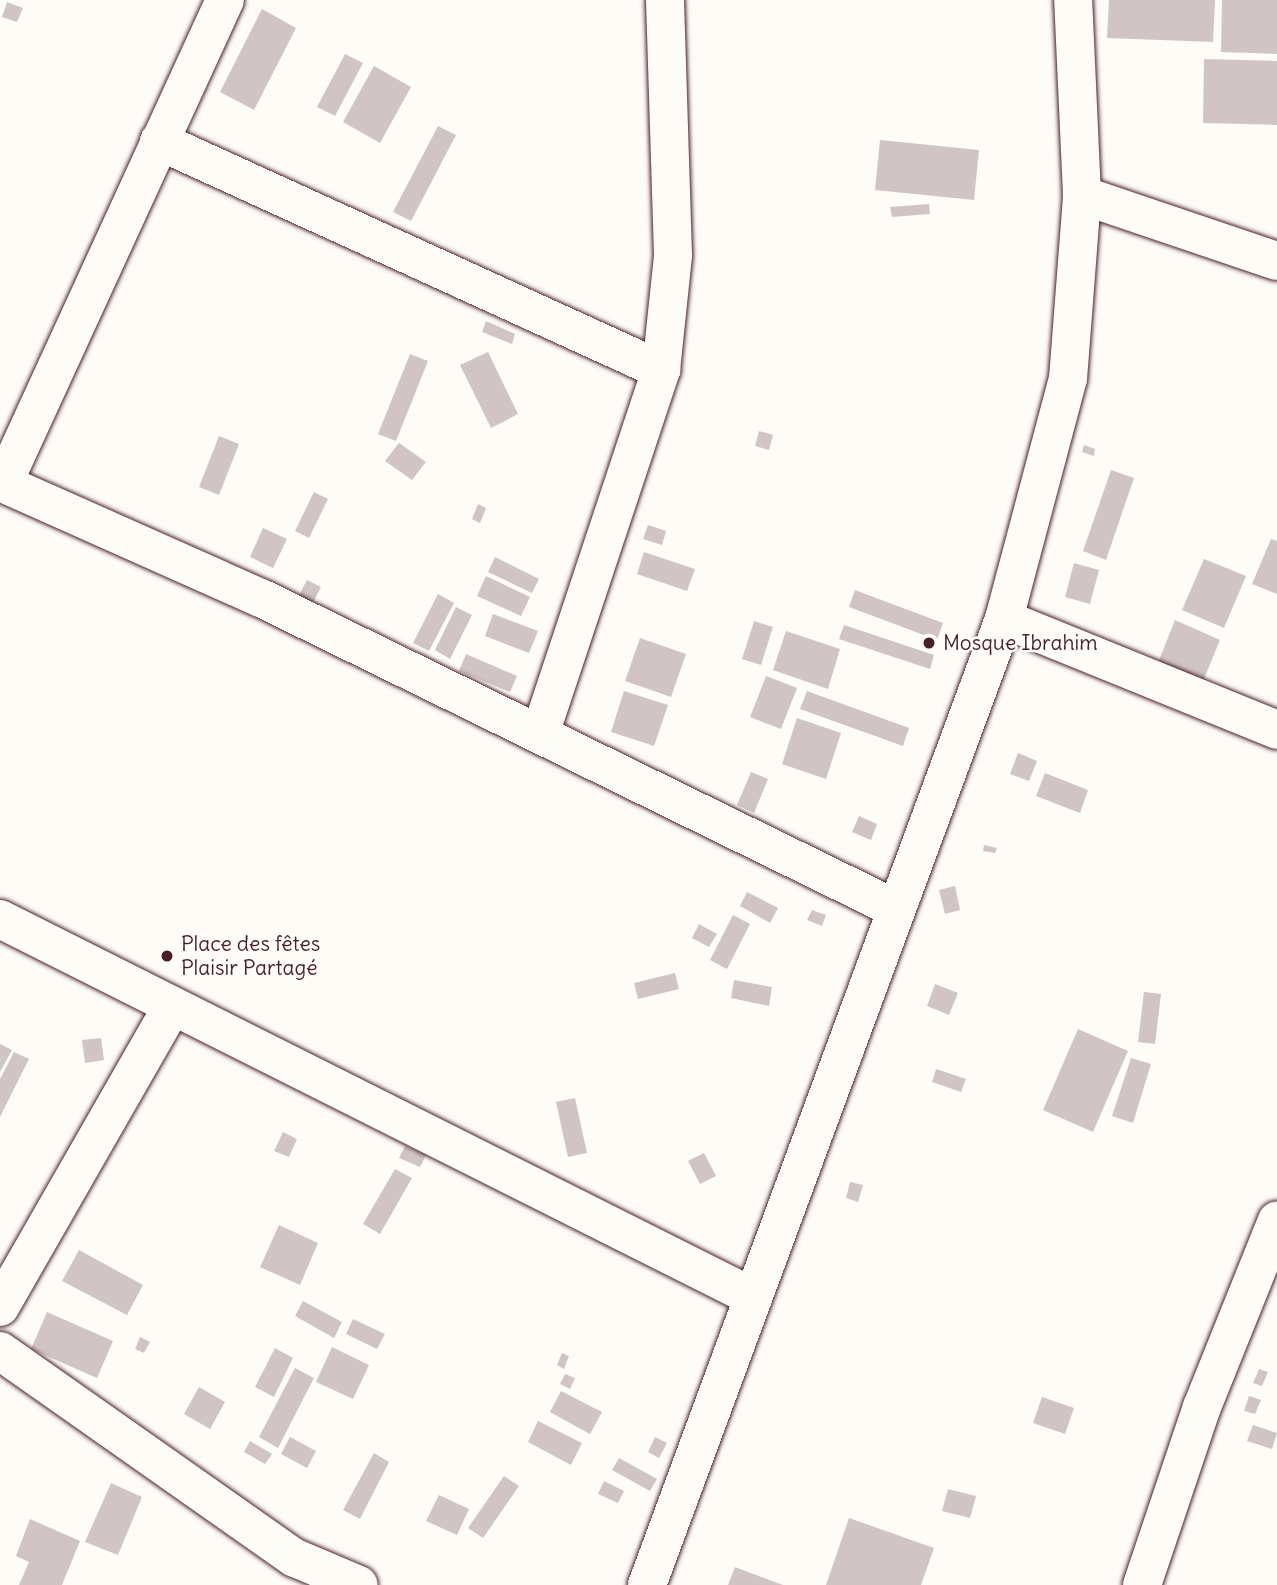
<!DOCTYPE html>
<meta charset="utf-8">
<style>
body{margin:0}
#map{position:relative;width:1277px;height:1585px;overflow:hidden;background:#fdfcf7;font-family:Delius,sans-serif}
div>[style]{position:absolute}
.building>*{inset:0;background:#d0c5c4}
.roads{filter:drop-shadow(0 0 2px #4a1f2b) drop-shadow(0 0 2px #4a1f2b)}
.street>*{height:38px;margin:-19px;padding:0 19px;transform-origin:19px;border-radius:19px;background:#fdfcf7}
.dots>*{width:19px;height:19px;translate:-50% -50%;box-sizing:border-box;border:4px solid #fdfcf7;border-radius:50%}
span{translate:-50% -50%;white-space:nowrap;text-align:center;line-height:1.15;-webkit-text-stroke:5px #fdfcf7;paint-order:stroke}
.poi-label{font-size:21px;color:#4a1f2b}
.left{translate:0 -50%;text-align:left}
</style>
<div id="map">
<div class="building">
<div style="clip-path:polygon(1109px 0,1215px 0,1213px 42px,1107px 38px)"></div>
<div style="clip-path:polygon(1222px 0,1277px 0,1277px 54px,1221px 52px)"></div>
<div style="clip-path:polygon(7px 2px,23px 8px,17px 22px,2px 17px)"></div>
<div style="clip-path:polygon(262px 9px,296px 28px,254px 110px,220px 92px)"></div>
<div style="clip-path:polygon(345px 54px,363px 63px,335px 116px,317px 107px)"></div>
<div style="clip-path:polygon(1204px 59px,1277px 61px,1277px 125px,1203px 123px)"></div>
<div style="clip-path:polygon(374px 66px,411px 87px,380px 143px,343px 122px)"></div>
<div style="clip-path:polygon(438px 126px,456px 135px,411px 221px,393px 212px)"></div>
<div style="clip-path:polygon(880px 140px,979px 150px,974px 200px,875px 190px)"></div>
<div style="clip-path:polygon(929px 204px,930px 214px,892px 217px,890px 207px)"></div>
<div style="clip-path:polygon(486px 321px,515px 334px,512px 344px,482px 332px)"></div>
<div style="clip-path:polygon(488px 352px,518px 414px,491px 428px,460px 365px)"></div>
<div style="clip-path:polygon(410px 354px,428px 361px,396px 441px,378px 434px)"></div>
<div style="clip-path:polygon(759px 431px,773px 435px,769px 450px,755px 446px)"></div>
<div style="clip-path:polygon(219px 436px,239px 444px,219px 495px,199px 487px)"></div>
<div style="clip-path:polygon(399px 443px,426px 462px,412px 480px,385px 461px)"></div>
<div style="clip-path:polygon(1084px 445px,1095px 449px,1094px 456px,1082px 452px)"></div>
<div style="clip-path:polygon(1111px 470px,1134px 478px,1106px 560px,1083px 551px)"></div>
<div style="clip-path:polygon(314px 492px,328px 499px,309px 538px,295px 531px)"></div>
<div style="clip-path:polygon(478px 504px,486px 508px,480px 523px,472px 519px)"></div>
<div style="clip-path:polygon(648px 525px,666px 531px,662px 545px,643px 539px)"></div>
<div style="clip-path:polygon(263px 528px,287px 539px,273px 568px,250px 557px)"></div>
<div style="clip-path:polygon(1271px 539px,1277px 541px,1277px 594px,1252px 584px)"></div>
<div style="clip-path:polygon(644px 552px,695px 569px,687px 591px,637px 574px)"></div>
<div style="clip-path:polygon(495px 557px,539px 579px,532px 593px,488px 572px)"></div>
<div style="clip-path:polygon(1204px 559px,1246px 576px,1224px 628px,1182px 610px)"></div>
<div style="clip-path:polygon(1074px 563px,1099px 570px,1090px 604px,1065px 597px)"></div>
<div style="clip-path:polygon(486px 576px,530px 597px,521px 616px,477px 596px)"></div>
<div style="clip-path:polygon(307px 580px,321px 587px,310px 609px,296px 601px)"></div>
<div style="clip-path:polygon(855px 590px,943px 623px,937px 640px,849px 607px)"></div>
<div style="clip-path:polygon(438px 594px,454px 603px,429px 651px,413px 643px)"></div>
<div style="clip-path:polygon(456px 607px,472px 615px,450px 659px,435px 650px)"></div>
<div style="clip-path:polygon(493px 614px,538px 631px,529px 653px,485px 636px)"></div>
<div style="clip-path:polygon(1175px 620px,1220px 640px,1199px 691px,1154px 673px)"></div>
<div style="clip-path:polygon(754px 621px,773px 627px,761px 665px,742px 659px)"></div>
<div style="clip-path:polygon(844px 625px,934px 655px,930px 669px,839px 639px)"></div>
<div style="clip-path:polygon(786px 631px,840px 649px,828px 689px,773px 670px)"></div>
<div style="clip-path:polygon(640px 638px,686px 654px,671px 697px,625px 681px)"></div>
<div style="clip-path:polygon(466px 654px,517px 676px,510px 692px,459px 671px)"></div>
<div style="clip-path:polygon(766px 676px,797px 688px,781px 729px,750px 717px)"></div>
<div style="clip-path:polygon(624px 691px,668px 705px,654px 746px,611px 732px)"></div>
<div style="clip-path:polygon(807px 691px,909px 728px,903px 746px,800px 709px)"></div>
<div style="clip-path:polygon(797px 718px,841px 733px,826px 779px,782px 764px)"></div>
<div style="clip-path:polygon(1018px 753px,1037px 761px,1029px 781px,1010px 774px)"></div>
<div style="clip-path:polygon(751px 772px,768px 779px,754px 813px,737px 805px)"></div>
<div style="clip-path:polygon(1045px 773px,1088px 790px,1080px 813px,1036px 796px)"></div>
<div style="clip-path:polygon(859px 816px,877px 824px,871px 840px,852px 832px)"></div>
<div style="clip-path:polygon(984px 845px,997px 848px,995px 853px,983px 851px)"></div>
<div style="clip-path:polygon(955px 886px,960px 910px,945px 914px,939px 890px)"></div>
<div style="clip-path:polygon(747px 892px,778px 908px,770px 923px,740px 906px)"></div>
<div style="clip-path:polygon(812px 910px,826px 915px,822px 926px,807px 920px)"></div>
<div style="clip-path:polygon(733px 915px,750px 924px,727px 969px,710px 960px)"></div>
<div style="clip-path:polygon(699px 924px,717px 934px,709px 947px,692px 938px)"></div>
<div style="clip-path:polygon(675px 973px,679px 989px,638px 999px,634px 983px)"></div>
<div style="clip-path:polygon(734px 980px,772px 987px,769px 1006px,731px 998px)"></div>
<div style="clip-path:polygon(935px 984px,958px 993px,949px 1015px,927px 1006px)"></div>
<div style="clip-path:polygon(1144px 992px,1161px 994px,1155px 1044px,1138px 1042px)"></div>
<div style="clip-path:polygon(1078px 1029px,1128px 1051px,1093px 1132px,1043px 1110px)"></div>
<div style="clip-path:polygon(101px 1038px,104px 1060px,85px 1063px,82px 1040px)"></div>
<div style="clip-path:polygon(0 1044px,12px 1050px,0 1072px)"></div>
<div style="clip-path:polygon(14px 1052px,29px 1059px,0 1117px,0 1079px)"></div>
<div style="clip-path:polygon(1131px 1058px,1151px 1064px,1133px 1123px,1112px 1116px)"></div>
<div style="clip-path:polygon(936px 1069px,966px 1079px,961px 1092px,932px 1082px)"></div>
<div style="clip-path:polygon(575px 1098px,587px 1153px,568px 1157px,556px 1102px)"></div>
<div style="clip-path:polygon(283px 1132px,297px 1139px,289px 1157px,274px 1151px)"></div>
<div style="clip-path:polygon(405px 1146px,426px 1155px,420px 1167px,399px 1158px)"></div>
<div style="clip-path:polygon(704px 1153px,716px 1176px,700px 1184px,688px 1161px)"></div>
<div style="clip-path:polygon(395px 1169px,412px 1178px,380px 1234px,363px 1224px)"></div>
<div style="clip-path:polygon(850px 1182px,863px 1185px,858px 1202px,846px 1198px)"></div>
<div style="clip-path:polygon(279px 1225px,318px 1243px,300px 1285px,260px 1267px)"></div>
<div style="clip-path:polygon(79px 1250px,143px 1285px,127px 1315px,62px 1281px)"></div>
<div style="clip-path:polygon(303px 1301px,342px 1322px,334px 1338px,295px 1316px)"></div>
<div style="clip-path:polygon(47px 1312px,113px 1341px,97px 1378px,31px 1349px)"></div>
<div style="clip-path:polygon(353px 1319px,385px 1334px,377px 1349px,346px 1334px)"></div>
<div style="clip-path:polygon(140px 1337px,150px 1342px,144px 1353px,135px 1349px)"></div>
<div style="clip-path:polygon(332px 1347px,369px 1365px,353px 1399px,316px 1382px)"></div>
<div style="clip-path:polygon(275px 1348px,293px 1358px,274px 1397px,255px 1387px)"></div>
<div style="clip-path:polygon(562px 1353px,569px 1356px,564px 1369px,557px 1365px)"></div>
<div style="clip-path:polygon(295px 1368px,314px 1378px,278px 1448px,259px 1437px)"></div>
<div style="clip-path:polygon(1259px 1369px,1268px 1372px,1262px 1386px,1253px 1383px)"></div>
<div style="clip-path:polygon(565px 1374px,575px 1378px,570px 1389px,560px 1384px)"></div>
<div style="clip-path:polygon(199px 1387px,225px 1402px,210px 1429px,184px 1414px)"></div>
<div style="clip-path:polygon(561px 1391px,602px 1412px,590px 1434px,550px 1412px)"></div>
<div style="clip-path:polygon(1249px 1396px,1261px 1400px,1255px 1414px,1244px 1411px)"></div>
<div style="clip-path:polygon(1042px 1397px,1074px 1408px,1065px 1434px,1033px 1423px)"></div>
<div style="clip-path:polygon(538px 1421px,582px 1443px,571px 1465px,528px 1442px)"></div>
<div style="clip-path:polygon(1253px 1425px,1277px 1433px,1272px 1449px,1247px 1441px)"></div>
<div style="clip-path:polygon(290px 1437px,316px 1451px,307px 1468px,281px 1454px)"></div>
<div style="clip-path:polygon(655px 1437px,667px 1443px,659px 1458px,648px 1452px)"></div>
<div style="clip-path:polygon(250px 1441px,272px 1454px,265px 1464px,244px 1452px)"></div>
<div style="clip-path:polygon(374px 1453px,389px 1462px,360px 1519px,343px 1510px)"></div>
<div style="clip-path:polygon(619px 1458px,657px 1479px,650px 1491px,612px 1470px)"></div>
<div style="clip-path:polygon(504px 1476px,519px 1486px,483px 1538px,468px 1528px)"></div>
<div style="clip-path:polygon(604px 1481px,624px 1491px,618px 1503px,598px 1494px)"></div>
<div style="clip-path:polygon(111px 1483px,142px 1497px,118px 1555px,85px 1542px)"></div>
<div style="clip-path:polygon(948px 1489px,976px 1496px,970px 1518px,942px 1511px)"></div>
<div style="clip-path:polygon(439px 1495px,469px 1509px,457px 1535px,426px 1521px)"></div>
<div style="clip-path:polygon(849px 1518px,934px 1548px,921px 1585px,826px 1585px)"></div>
<div style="clip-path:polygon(30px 1519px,80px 1541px,62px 1585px,19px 1585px,29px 1562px,16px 1556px)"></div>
<div style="clip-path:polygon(735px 1567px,783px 1585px,728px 1585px)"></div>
</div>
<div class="roads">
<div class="street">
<div style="left:159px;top:141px;width:552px;rotate:24.52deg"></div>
<div style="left:1082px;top:195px;width:206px;rotate:18.7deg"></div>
<div style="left:0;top:482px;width:286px;rotate:24deg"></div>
<div style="left:261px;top:598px;width:707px;rotate:26.09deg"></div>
<div style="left:3px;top:484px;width:532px;rotate:-65.36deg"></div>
<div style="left:1004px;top:619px;width:295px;rotate:22.1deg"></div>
<div style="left:540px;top:734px;width:384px;rotate:-71.6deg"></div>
<div style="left:661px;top:370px;width:116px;rotate:-84deg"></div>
<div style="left:673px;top:255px;width:255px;rotate:-91.8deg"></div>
<div style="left:0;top:919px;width:843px;rotate:26.66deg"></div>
<div style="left:0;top:1307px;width:344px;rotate:-60.2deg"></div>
<div style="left:0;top:1351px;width:360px;rotate:35.1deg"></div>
<div style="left:295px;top:1558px;width:69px;rotate:22.9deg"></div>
<div style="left:647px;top:1585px;width:1030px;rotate:-69.72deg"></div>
<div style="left:1004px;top:619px;width:248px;rotate:-75.1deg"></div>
<div style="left:1068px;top:379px;width:185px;rotate:-85.6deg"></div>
<div style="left:1082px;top:195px;width:195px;rotate:-92.6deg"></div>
<div style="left:1142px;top:1585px;width:188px;rotate:-71.4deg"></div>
<div style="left:1202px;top:1407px;width:201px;rotate:-68.1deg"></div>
</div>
</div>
<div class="dots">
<div style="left:929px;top:643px;background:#4a1f2b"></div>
<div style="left:167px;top:956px;background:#4a1f2b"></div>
</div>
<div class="poi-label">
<span class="left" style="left:943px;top:643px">Mosque Ibrahim</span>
<span class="left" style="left:181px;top:956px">Place des fêtes<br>Plaisir Partagé</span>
</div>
</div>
